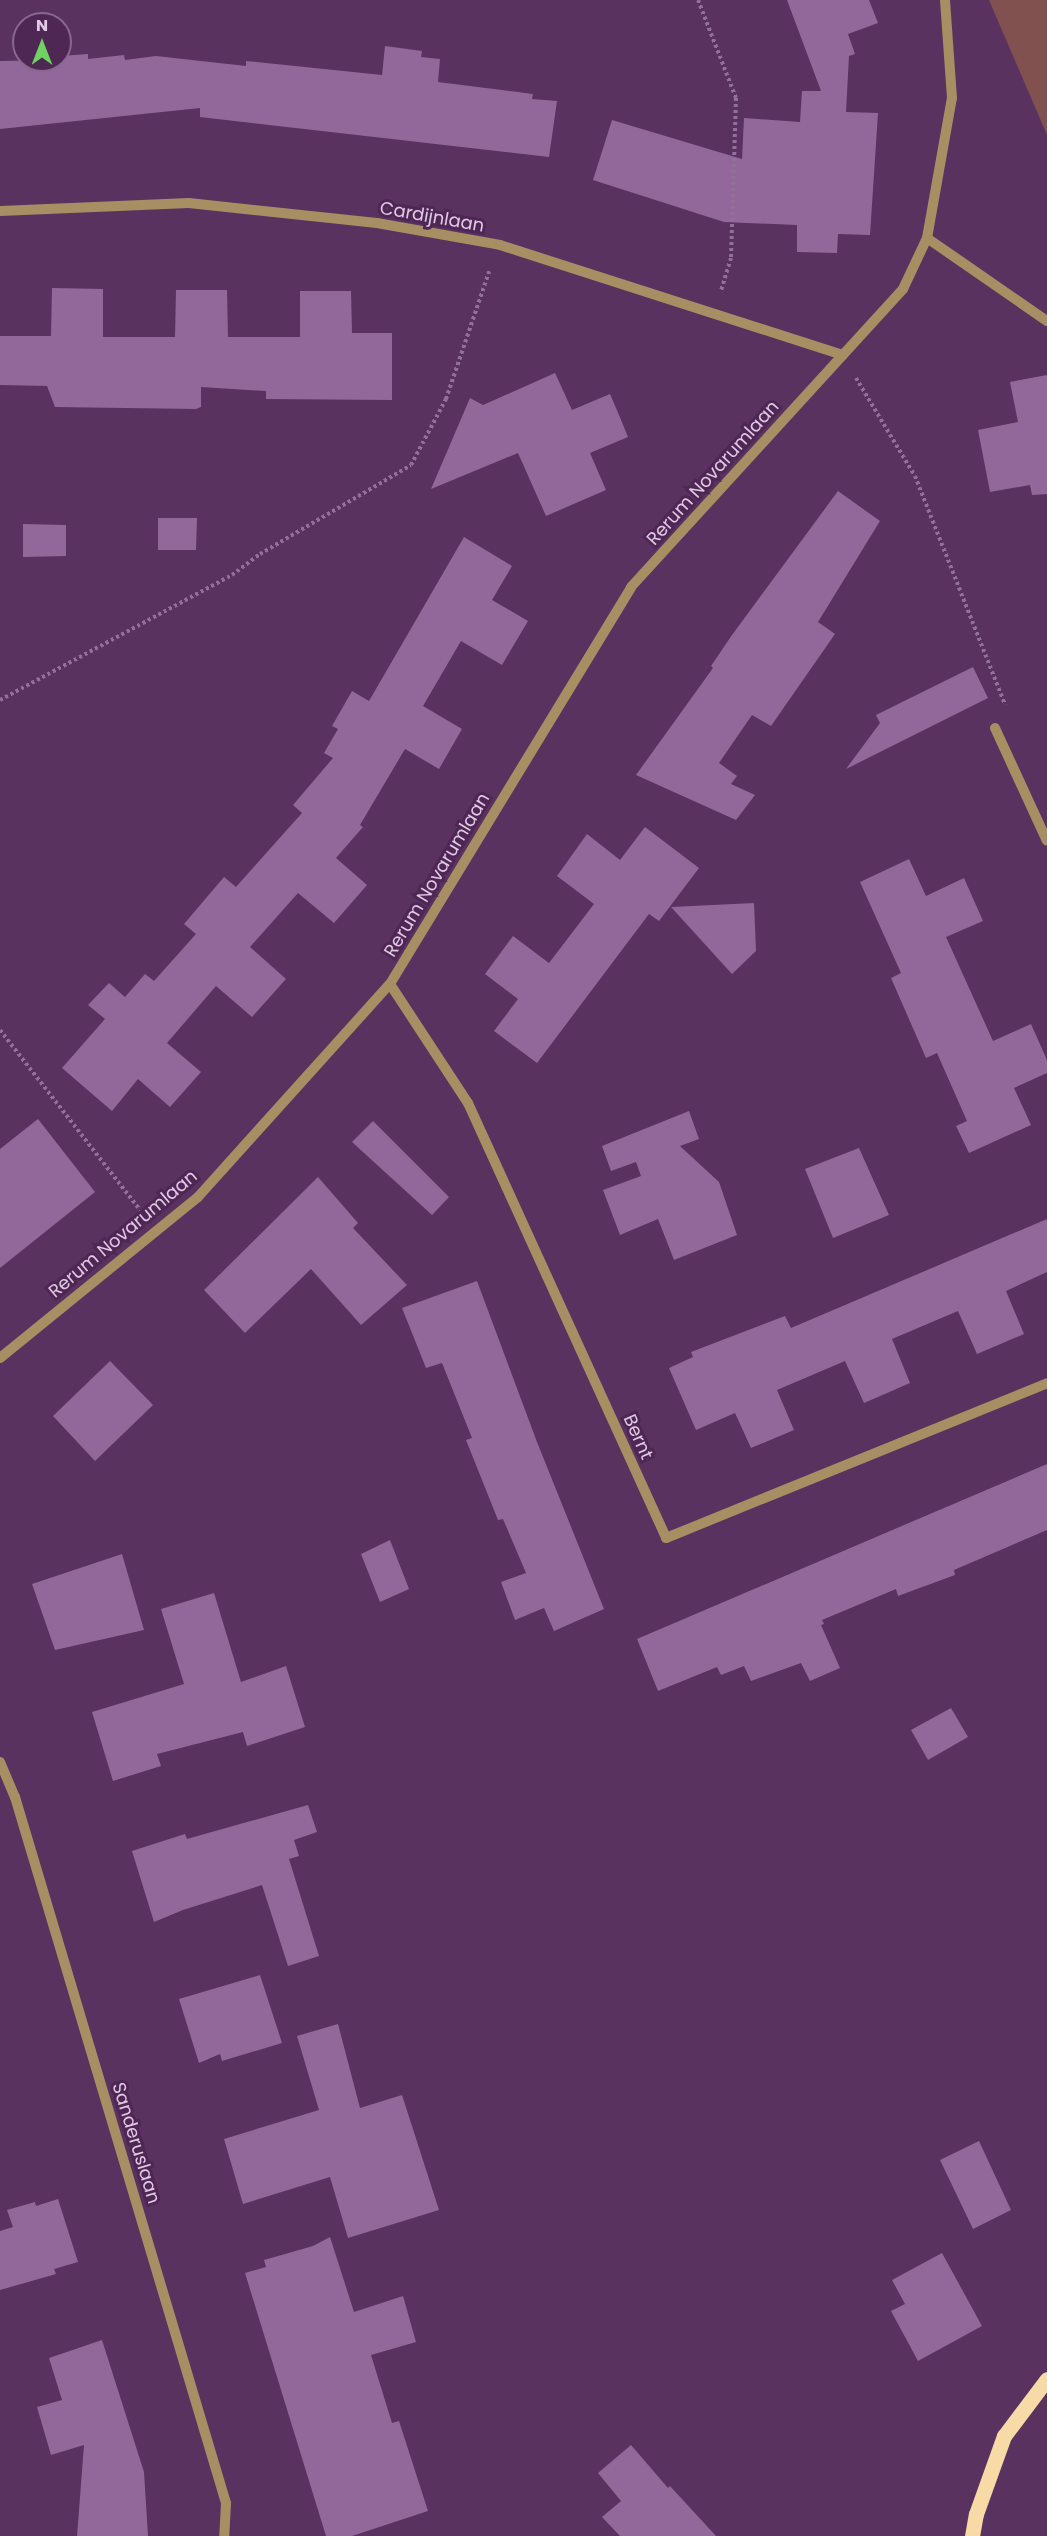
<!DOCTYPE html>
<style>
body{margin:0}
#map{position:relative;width:1047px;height:2536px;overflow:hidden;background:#593260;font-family:Poppins,sans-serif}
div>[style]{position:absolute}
.green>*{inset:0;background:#815150}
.building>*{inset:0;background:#92689a}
.path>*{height:4px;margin-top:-2px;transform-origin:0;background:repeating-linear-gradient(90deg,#917197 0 3px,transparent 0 6px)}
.minor>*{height:10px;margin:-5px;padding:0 5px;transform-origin:5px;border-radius:5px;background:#a78e63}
.major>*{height:15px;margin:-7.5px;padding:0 7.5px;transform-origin:7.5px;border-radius:7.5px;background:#f8daa6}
span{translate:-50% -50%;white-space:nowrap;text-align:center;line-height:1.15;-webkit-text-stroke:6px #4e2755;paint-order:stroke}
.street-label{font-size:18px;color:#e0c9e4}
.north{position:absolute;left:12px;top:12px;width:60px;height:60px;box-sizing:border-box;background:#4e2755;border:2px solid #88688e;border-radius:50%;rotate:0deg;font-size:16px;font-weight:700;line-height:24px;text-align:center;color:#e0c9e4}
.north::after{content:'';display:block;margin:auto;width:21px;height:27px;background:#6ed360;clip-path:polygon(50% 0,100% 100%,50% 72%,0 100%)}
</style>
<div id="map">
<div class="green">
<div style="clip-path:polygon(989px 0,1047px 0,1047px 135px)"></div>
</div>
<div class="building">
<div style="clip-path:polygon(787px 0,869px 0,878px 23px,848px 34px,855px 54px,849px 56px,846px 112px,878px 113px,870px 235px,838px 234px,837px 253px,797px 252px,797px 225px,724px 222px,593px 180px,612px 120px,742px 159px,744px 118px,800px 122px,802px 91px,821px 91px)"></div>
<div style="clip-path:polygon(385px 46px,422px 51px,421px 57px,440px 59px,438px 82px,533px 94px,532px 99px,557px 101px,549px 157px,200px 117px,200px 108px,0 129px,0 61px,60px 60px,60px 56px,88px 54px,88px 59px,124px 55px,125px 60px,156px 56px,246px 66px,246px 61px,382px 75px)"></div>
<div style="clip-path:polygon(52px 288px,103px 289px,103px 337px,175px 337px,176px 290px,227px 290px,228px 337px,300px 337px,300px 291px,351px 291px,352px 333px,392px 333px,392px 400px,266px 399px,266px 391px,201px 387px,201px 407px,196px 409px,55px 407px,47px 386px,0 385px,0 336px,51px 336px)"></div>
<div style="clip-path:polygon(555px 373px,572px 410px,610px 394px,619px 415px,628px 437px,590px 453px,606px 490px,546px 516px,518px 453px,431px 489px,470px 398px,483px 405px)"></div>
<div style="clip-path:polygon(1047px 375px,1047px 494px,1032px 495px,1030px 485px,990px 492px,978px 430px,1018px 422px,1010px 382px)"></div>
<div style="clip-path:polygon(838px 491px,880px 521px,818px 622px,835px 634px,771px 726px,752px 715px,719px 763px,737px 776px,731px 784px,755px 795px,736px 820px,636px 775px,713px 668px,711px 666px,732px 635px)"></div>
<div style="clip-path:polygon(158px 518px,197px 518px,196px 550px,158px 550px)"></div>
<div style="clip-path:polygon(23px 524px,66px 525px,66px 556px,23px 557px)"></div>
<div style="clip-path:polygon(464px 537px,512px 566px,492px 600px,528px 621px,502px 665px,461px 641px,423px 706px,462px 729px,439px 769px,405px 749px,360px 825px,363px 827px,336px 858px,367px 885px,334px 923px,298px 893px,250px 947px,286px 979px,252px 1017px,216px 986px,167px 1043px,201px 1072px,170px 1107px,138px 1079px,112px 1111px,62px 1068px,105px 1019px,88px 1005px,109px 983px,125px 997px,145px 974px,154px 981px,196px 934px,184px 924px,224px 877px,236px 887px,302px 813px,293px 805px,333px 758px,324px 753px,338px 729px,332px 726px,352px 691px,369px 701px)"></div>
<div style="clip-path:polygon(973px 667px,988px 698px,846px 769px,880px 723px,876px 715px)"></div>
<div style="clip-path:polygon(645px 827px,699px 868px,659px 921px,649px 914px,537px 1063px,494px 1031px,518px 999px,485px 974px,513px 936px,549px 963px,594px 904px,557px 876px,587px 834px,620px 860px)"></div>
<div style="clip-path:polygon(909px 859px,926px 896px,964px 878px,983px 921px,946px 937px,993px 1041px,1031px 1024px,1047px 1060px,1047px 1073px,1014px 1088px,1031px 1125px,969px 1153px,956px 1126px,967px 1121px,937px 1053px,926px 1058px,891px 978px,901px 973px,860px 882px)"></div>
<div style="clip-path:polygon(754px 903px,756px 951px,732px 974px,671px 907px)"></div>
<div style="clip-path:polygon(689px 1111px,699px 1139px,680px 1146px,719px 1182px,737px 1235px,674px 1260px,658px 1219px,620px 1235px,603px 1190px,641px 1176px,636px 1162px,611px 1171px,602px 1146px)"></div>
<div style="clip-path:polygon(38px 1119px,95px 1192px,0 1268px,0 1149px)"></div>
<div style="clip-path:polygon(373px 1121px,449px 1197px,432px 1215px,352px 1142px)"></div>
<div style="clip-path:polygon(859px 1148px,889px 1215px,833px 1238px,805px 1169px)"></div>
<div style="clip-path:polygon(318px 1177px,358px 1223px,353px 1228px,407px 1285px,361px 1325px,311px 1269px,245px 1333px,204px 1290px)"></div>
<div style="clip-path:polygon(1047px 1219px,1047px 1272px,1006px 1291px,1024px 1334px,977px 1354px,958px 1311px,892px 1339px,910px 1383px,864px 1403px,845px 1361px,777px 1390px,794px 1430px,751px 1448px,735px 1413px,696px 1430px,669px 1368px,693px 1357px,691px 1352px,785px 1316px,791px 1328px)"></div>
<div style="clip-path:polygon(477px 1281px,537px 1442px,604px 1609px,554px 1631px,544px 1608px,515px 1620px,501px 1582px,526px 1573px,503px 1519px,498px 1520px,466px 1440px,472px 1438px,442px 1363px,426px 1368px,402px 1308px)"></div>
<div style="clip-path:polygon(110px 1361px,153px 1405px,95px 1461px,53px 1416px)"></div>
<div style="clip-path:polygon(1047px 1464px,1047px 1530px,954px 1570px,955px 1575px,898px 1596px,896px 1589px,822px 1620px,824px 1624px,821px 1625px,840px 1668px,810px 1681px,801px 1663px,751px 1681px,744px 1666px,721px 1675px,717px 1667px,658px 1691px,637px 1639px)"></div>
<div style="clip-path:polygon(390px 1540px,409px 1589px,380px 1602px,361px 1554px)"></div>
<div style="clip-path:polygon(122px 1554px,144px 1630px,55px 1650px,32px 1584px)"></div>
<div style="clip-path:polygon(214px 1593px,241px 1682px,286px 1666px,305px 1727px,247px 1746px,243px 1732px,157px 1754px,161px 1766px,113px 1781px,92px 1712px,184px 1684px,161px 1609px)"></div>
<div style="clip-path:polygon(951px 1708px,968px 1737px,928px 1760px,911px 1730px)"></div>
<div style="clip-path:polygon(308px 1805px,317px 1832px,294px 1840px,299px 1856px,289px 1859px,319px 1956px,288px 1966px,262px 1885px,183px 1910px,154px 1922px,132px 1851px,185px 1834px,187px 1839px)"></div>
<div style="clip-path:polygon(260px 1975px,282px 2043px,222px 2061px,220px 2054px,199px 2063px,179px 1999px)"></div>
<div style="clip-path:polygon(338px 2024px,360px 2108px,402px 2095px,439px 2210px,348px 2238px,330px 2177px,243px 2204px,224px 2139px,319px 2110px,297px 2036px)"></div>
<div style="clip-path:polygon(979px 2141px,1011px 2210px,973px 2229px,940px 2160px)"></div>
<div style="clip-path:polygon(58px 2199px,78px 2262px,54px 2269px,56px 2274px,0 2290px,0 2231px,13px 2227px,7px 2210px,35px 2202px,36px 2206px)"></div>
<div style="clip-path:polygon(330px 2237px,354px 2312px,403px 2296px,416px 2342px,371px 2355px,392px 2423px,399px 2421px,428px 2511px,352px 2536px,326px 2536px,245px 2273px,266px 2267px,264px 2260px,313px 2246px)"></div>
<div style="clip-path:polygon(942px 2253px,982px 2326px,918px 2361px,891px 2311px,905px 2304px,892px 2280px)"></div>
<div style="clip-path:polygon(102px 2340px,144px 2472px,148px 2536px,77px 2536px,84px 2445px,51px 2455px,37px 2407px,62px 2400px,49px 2358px)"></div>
<div style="clip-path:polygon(631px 2445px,668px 2488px,670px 2486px,716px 2536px,620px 2536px,602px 2517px,621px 2501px,598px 2473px)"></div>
</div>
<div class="path">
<div style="left:698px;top:0;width:105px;rotate:68.8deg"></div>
<div style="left:736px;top:98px;width:160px;rotate:91.8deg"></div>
<div style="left:731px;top:258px;width:34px;rotate:107deg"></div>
<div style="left:856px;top:378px;width:114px;rotate:59deg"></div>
<div style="left:915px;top:476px;width:246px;rotate:68.5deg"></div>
<div style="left:0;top:700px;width:264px;rotate:-28.3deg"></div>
<div style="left:232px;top:575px;width:35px;rotate:-37deg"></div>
<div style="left:260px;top:554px;width:175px;rotate:-30.5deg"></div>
<div style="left:411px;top:465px;width:75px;rotate:-62.1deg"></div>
<div style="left:446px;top:399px;width:137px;rotate:-71.3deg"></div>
<div style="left:0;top:1030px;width:229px;rotate:52.1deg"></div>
</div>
<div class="minor">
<div style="left:0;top:211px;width:189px;rotate:-2.4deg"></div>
<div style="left:189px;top:203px;width:189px;rotate:6.1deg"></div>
<div style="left:377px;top:223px;width:125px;rotate:10.1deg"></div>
<div style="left:500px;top:245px;width:360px;rotate:17.8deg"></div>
<div style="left:927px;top:238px;width:146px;rotate:34.7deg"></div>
<div style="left:995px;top:728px;width:124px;rotate:65.3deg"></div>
<div style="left:390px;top:984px;width:142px;rotate:56.8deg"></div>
<div style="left:468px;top:1103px;width:478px;rotate:65.5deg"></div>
<div style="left:666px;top:1538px;width:411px;rotate:-22.1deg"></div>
<div style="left:0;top:1358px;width:255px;rotate:-39.1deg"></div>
<div style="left:198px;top:1197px;width:287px;rotate:-48deg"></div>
<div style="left:390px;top:984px;width:464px;rotate:-58.7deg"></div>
<div style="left:631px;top:587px;width:403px;rotate:-47.6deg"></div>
<div style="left:903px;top:289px;width:56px;rotate:-64.8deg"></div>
<div style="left:927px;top:238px;width:142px;rotate:-79.9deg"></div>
<div style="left:952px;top:98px;width:98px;rotate:-94.1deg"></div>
<div style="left:0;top:1762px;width:38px;rotate:67deg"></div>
<div style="left:15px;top:1797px;width:737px;rotate:73.36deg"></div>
<div style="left:226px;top:2503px;width:33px;rotate:93deg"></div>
</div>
<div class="major">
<div style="left:972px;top:2536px;width:22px;rotate:-80deg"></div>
<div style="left:976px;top:2514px;width:83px;rotate:-70.3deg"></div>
<div style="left:1004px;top:2436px;width:71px;rotate:-53deg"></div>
</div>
<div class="street-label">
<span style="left:432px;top:217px;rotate:10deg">Cardijnlaan</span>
<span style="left:713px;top:473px;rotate:-48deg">Rerum Novarumlaan</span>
<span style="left:437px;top:875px;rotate:-59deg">Rerum Novarumlaan</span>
<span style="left:123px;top:1234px;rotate:-40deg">Rerum Novarumlaan</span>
<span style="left:638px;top:1437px;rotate:66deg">Bernt</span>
<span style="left:136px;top:2143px;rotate:73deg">Sanderuslaan</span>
</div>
<div class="north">N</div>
</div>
